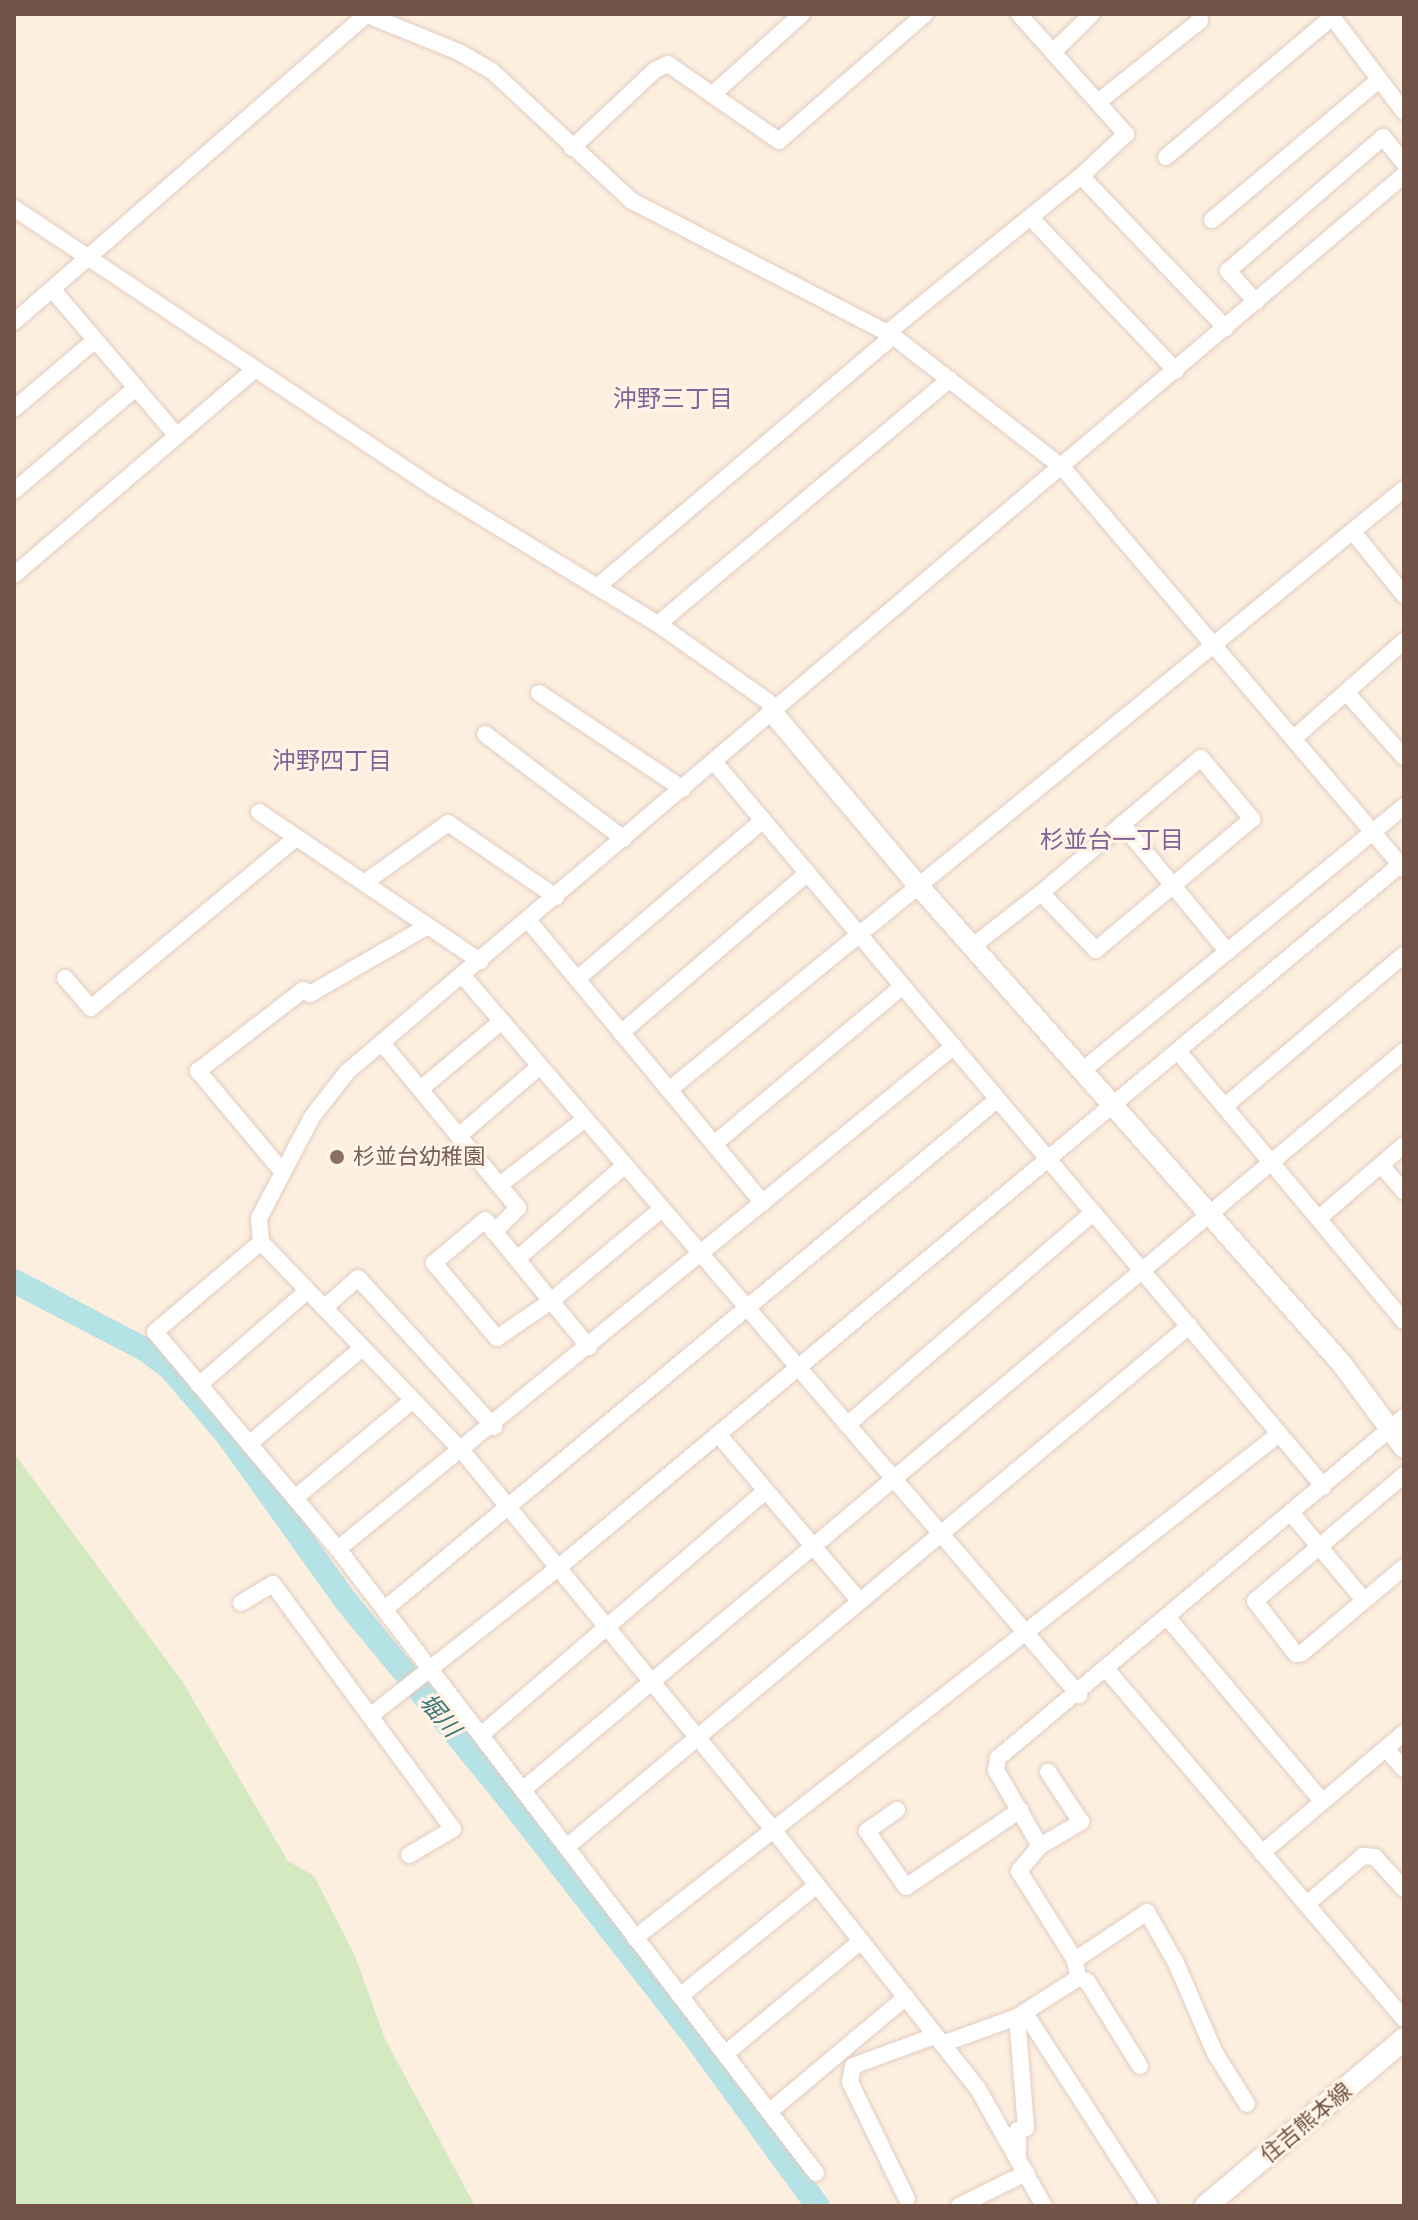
<!DOCTYPE html>
<meta charset="utf-8">
<style>
body{margin:0}
#map{position:relative;width:1418px;height:2220px;overflow:hidden;background:#fcefe0;font-family:Poppins,"Noto Sans JP",sans-serif}
div>[style]{position:absolute}
.green>*{inset:0;background:#d4e9bf}
.river>*{height:24px;margin:-12px;padding:0 12px;transform-origin:12px;border-radius:12px;background:#b5e2e5}
.roads{filter:drop-shadow(0 0 2px #e2ccbf) drop-shadow(0 0 2px #e2ccbf)}
.minor>*{height:16px;margin:-8px;padding:0 8px;transform-origin:8px;border-radius:8px;background:#fff}
.tertiary>*{height:20px;margin:-10px;padding:0 10px;transform-origin:10px;border-radius:10px;background:#fff}
.secondary>*{height:22px;margin:-11px;padding:0 11px;transform-origin:11px;border-radius:11px;background:#fff}
.dots>*{width:22px;height:22px;translate:-50% -50%;box-sizing:border-box;border:4px solid #fff3e6;border-radius:50%}
span{translate:-50% -50%;white-space:nowrap;text-align:center;line-height:1.15;-webkit-text-stroke:6px #fff3e6;paint-order:stroke}
.education-label{font-size:22px;color:#785e54}
.left{translate:0 -50%;text-align:left}
.street-label{font-size:22px;color:#735347}
.neighbourhood-label{font-size:24px;color:#806396}
.water-label{font-size:24px;color:#3c7478;font-style:italic}
.frame{position:absolute;inset:0;border:16px solid #735347;pointer-events:none}
</style>
<div id="map">
<div class="green">
<div style="clip-path:polygon(14px 1453px,182px 1681px,288px 1861px,314px 1876px,355px 1956px,385px 2039px,475px 2206px,14px 2206px)"></div>
</div>
<div class="river">
<div style="left:14px;top:1281px;width:149px;rotate:27.6deg"></div>
<div style="left:146px;top:1350px;width:30px;rotate:37deg"></div>
<div style="left:170px;top:1368px;width:89px;rotate:49.5deg"></div>
<div style="left:228px;top:1436px;width:201px;rotate:54.5deg"></div>
<div style="left:345px;top:1600px;width:244px;rotate:50.5deg"></div>
<div style="left:500px;top:1788px;width:318px;rotate:52deg"></div>
<div style="left:696px;top:2039px;width:207px;rotate:53.9deg"></div>
</div>
<div class="roads">
<div class="minor">
<div style="left:365px;top:14px;width:101px;rotate:22deg"></div>
<div style="left:459px;top:52px;width:38px;rotate:30deg"></div>
<div style="left:492px;top:71px;width:191px;rotate:42.9deg"></div>
<div style="left:632px;top:201px;width:294px;rotate:27.3deg"></div>
<div style="left:893px;top:336px;width:214px;rotate:37.8deg"></div>
<div style="left:1062px;top:467px;width:528px;rotate:49.61deg"></div>
<div style="left:1019px;top:14px;width:161px;rotate:48.3deg"></div>
<div style="left:1126px;top:134px;width:62px;rotate:137deg"></div>
<div style="left:1330px;top:14px;width:123px;rotate:52.9deg"></div>
<div style="left:1053px;top:52px;width:54px;rotate:-44.3deg"></div>
<div style="left:712px;top:95px;width:121px;rotate:-42deg"></div>
<div style="left:1098px;top:102px;width:130px;rotate:-38.5deg"></div>
<div style="left:1200px;top:21px;width:7px;rotate:-98deg"></div>
<div style="left:572px;top:148px;width:114px;rotate:-43.2deg"></div>
<div style="left:655px;top:70px;width:14px;rotate:-25deg"></div>
<div style="left:668px;top:64px;width:135px;rotate:34.7deg"></div>
<div style="left:779px;top:141px;width:194px;rotate:-41deg"></div>
<div style="left:1166px;top:157px;width:216px;rotate:-40.1deg"></div>
<div style="left:14px;top:208px;width:501px;rotate:33.69deg"></div>
<div style="left:431px;top:486px;width:266px;rotate:31.3deg"></div>
<div style="left:658px;top:624px;width:146px;rotate:35.2deg"></div>
<div style="left:1030px;top:217px;width:212px;rotate:46.5deg"></div>
<div style="left:1212px;top:220px;width:218px;rotate:-40deg"></div>
<div style="left:52px;top:289px;width:193px;rotate:49.6deg"></div>
<div style="left:1256px;top:302px;width:42px;rotate:-132.1deg"></div>
<div style="left:1228px;top:271px;width:205px;rotate:-40.8deg"></div>
<div style="left:1383px;top:137px;width:33px;rotate:51deg"></div>
<div style="left:14px;top:322px;width:468px;rotate:-41.1deg"></div>
<div style="left:887px;top:333px;width:250px;rotate:-39deg"></div>
<div style="left:1081px;top:176px;width:210px;rotate:46.4deg"></div>
<div style="left:14px;top:409px;width:106px;rotate:-40.4deg"></div>
<div style="left:14px;top:491px;width:160px;rotate:-40.2deg"></div>
<div style="left:1353px;top:532px;width:81px;rotate:51deg"></div>
<div style="left:14px;top:575px;width:317px;rotate:-40.5deg"></div>
<div style="left:597px;top:587px;width:388px;rotate:-40.3deg"></div>
<div style="left:658px;top:624px;width:381px;rotate:-40deg"></div>
<div style="left:1346px;top:692px;width:87px;rotate:48.3deg"></div>
<div style="left:539px;top:693px;width:173px;rotate:33.7deg"></div>
<div style="left:485px;top:734px;width:174px;rotate:37.1deg"></div>
<div style="left:1294px;top:738px;width:147px;rotate:-41.4deg"></div>
<div style="left:1201px;top:758px;width:80px;rotate:50.1deg"></div>
<div style="left:1252px;top:819px;width:204px;rotate:140deg"></div>
<div style="left:1096px;top:950px;width:79px;rotate:-134deg"></div>
<div style="left:1041px;top:893px;width:209px;rotate:-40.2deg"></div>
<div style="left:714px;top:762px;width:947px;rotate:49.92deg"></div>
<div style="left:259px;top:812px;width:267px;rotate:34deg"></div>
<div style="left:1122px;top:824px;width:166px;rotate:50.4deg"></div>
<div style="left:364px;top:883px;width:103px;rotate:-35.5deg"></div>
<div style="left:448px;top:823px;width:131px;rotate:34.4deg"></div>
<div style="left:528px;top:920px;width:368px;rotate:50.3deg"></div>
<div style="left:974px;top:945px;width:85px;rotate:-37.8deg"></div>
<div style="left:463px;top:976px;width:947px;rotate:49.41deg"></div>
<div style="left:65px;top:978px;width:40px;rotate:49deg"></div>
<div style="left:91px;top:1008px;width:266px;rotate:-39.7deg"></div>
<div style="left:577px;top:979px;width:245px;rotate:-40.5deg"></div>
<div style="left:621px;top:1033px;width:246px;rotate:-40.6deg"></div>
<div style="left:382px;top:1043px;width:214px;rotate:50.5deg"></div>
<div style="left:518px;top:1208px;width:34px;rotate:135deg"></div>
<div style="left:1178px;top:1051px;width:352px;rotate:50.1deg"></div>
<div style="left:1083px;top:1070px;width:416px;rotate:-39.4deg"></div>
<div style="left:423px;top:1087px;width:103px;rotate:-39.9deg"></div>
<div style="left:669px;top:1090px;width:949px;rotate:-39.27deg"></div>
<div style="left:1225px;top:1106px;width:234px;rotate:-40.2deg"></div>
<div style="left:461px;top:1134px;width:104px;rotate:-40.7deg"></div>
<div style="left:714px;top:1144px;width:246px;rotate:-39.9deg"></div>
<div style="left:1381px;top:1165px;width:35px;rotate:49deg"></div>
<div style="left:282px;top:1171px;width:131px;rotate:-130deg"></div>
<div style="left:198px;top:1071px;width:133px;rotate:-37.6deg"></div>
<div style="left:303px;top:990px;width:8px;rotate:30deg"></div>
<div style="left:310px;top:994px;width:136px;rotate:-30deg"></div>
<div style="left:501px;top:1184px;width:106px;rotate:-37.7deg"></div>
<div style="left:1319px;top:1218px;width:112px;rotate:-40.7deg"></div>
<div style="left:261px;top:1242px;width:139px;rotate:139.7deg"></div>
<div style="left:155px;top:1332px;width:284px;rotate:49.9deg"></div>
<div style="left:338px;top:1549px;width:786px;rotate:52.55deg"></div>
<div style="left:517px;top:1259px;width:143px;rotate:-41deg"></div>
<div style="left:324px;top:1308px;width:45px;rotate:-41.4deg"></div>
<div style="left:358px;top:1278px;width:202px;rotate:47.6deg"></div>
<div style="left:589px;top:1347px;width:60px;rotate:-129.6deg"></div>
<div style="left:551px;top:1301px;width:104px;rotate:-129.2deg"></div>
<div style="left:485px;top:1220px;width:67px;rotate:139.9deg"></div>
<div style="left:434px;top:1263px;width:98px;rotate:50deg"></div>
<div style="left:497px;top:1338px;width:65px;rotate:-34.4deg"></div>
<div style="left:551px;top:1301px;width:144px;rotate:-39.7deg"></div>
<div style="left:199px;top:1385px;width:143px;rotate:-41deg"></div>
<div style="left:847px;top:1425px;width:325px;rotate:-40.8deg"></div>
<div style="left:718px;top:1434px;width:218px;rotate:49.7deg"></div>
<div style="left:249px;top:1444px;width:148px;rotate:-40.3deg"></div>
<div style="left:1404px;top:1475px;width:195px;rotate:139.8deg"></div>
<div style="left:1255px;top:1601px;width:67px;rotate:52.3deg"></div>
<div style="left:1296px;top:1654px;width:6px;rotate:-9deg"></div>
<div style="left:1302px;top:1653px;width:133px;rotate:-40.1deg"></div>
<div style="left:295px;top:1498px;width:153px;rotate:-39.7deg"></div>
<div style="left:1292px;top:1514px;width:112px;rotate:50.1deg"></div>
<div style="left:338px;top:1549px;width:795px;rotate:-39.23deg"></div>
<div style="left:241px;top:1603px;width:37px;rotate:-31deg"></div>
<div style="left:273px;top:1584px;width:304px;rotate:53.7deg"></div>
<div style="left:453px;top:1829px;width:51px;rotate:149.4deg"></div>
<div style="left:385px;top:1609px;width:797px;rotate:-39.76deg"></div>
<div style="left:1168px;top:1618px;width:239px;rotate:49.9deg"></div>
<div style="left:1107px;top:1670px;width:458px;rotate:49.6deg"></div>
<div style="left:370px;top:1716px;width:239px;rotate:-38.2deg"></div>
<div style="left:558px;top:1568px;width:1097px;rotate:-39.86deg"></div>
<div style="left:482px;top:1734px;width:374px;rotate:-40.6deg"></div>
<div style="left:1386px;top:1749px;width:27px;rotate:48deg"></div>
<div style="left:525px;top:1788px;width:1147px;rotate:-39.98deg"></div>
<div style="left:897px;top:1810px;width:37px;rotate:145deg"></div>
<div style="left:867px;top:1831px;width:68px;rotate:55.1deg"></div>
<div style="left:906px;top:1887px;width:138px;rotate:-34deg"></div>
<div style="left:569px;top:1845px;width:809px;rotate:-39.93deg"></div>
<div style="left:1040px;top:1846px;width:48px;rotate:-30.3deg"></div>
<div style="left:1081px;top:1822px;width:60px;rotate:-123.4deg"></div>
<div style="left:1262px;top:1853px;width:186px;rotate:-40.2deg"></div>
<div style="left:1307px;top:1904px;width:74px;rotate:-40.6deg"></div>
<div style="left:1363px;top:1856px;width:12px;rotate:5deg"></div>
<div style="left:1375px;top:1857px;width:43px;rotate:47.8deg"></div>
<div style="left:635px;top:1938px;width:818px;rotate:-38.05deg"></div>
<div style="left:1075px;top:1960px;width:87px;rotate:-33.7deg"></div>
<div style="left:1147px;top:1912px;width:59px;rotate:60.4deg"></div>
<div style="left:1176px;top:1963px;width:98px;rotate:66.6deg"></div>
<div style="left:1215px;top:2053px;width:60px;rotate:57.9deg"></div>
<div style="left:1078px;top:1978px;width:9px;rotate:18deg"></div>
<div style="left:1087px;top:1981px;width:100px;rotate:58.1deg"></div>
<div style="left:680px;top:1996px;width:176px;rotate:-39deg"></div>
<div style="left:1025px;top:2013px;width:230px;rotate:57.1deg"></div>
<div style="left:942px;top:2044px;width:80px;rotate:-19.8deg"></div>
<div style="left:725px;top:2054px;width:177px;rotate:-39.7deg"></div>
<div style="left:769px;top:2112px;width:179px;rotate:-40deg"></div>
<div style="left:1018px;top:2158px;width:28px;rotate:-90deg"></div>
<div style="left:1018px;top:2130px;width:8px;rotate:-14deg"></div>
<div style="left:1026px;top:2128px;width:111px;rotate:-94.6deg"></div>
<div style="left:1017px;top:2017px;width:72px;rotate:-32.6deg"></div>
<div style="left:1078px;top:1978px;width:18px;rotate:-99deg"></div>
<div style="left:1075px;top:1960px;width:105px;rotate:-122.2deg"></div>
<div style="left:1019px;top:1871px;width:33px;rotate:-50deg"></div>
<div style="left:1040px;top:1846px;width:88px;rotate:-120.1deg"></div>
<div style="left:996px;top:1770px;width:12px;rotate:-81deg"></div>
<div style="left:998px;top:1758px;width:530px;rotate:-40.03deg"></div>
<div style="left:907px;top:2199px;width:130px;rotate:-116deg"></div>
<div style="left:850px;top:2082px;width:16px;rotate:-79deg"></div>
<div style="left:853px;top:2066px;width:87px;rotate:-20.1deg"></div>
<div style="left:959px;top:2206px;width:75px;rotate:-26.2deg"></div>
<div style="left:1044px;top:2206px;width:134px;rotate:-119.4deg"></div>
<div style="left:978px;top:2089px;width:334px;rotate:-128.3deg"></div>
<div style="left:771px;top:1827px;width:485px;rotate:-129.4deg"></div>
<div style="left:463px;top:1452px;width:291px;rotate:-133.9deg"></div>
<div style="left:261px;top:1242px;width:24px;rotate:-95deg"></div>
<div style="left:259px;top:1218px;width:114px;rotate:-62.3deg"></div>
<div style="left:312px;top:1117px;width:57px;rotate:-52.1deg"></div>
<div style="left:347px;top:1072px;width:1386px;rotate:-40.32deg"></div>
</div>
<div class="tertiary">
<div style="left:772px;top:712px;width:225px;rotate:49.9deg"></div>
<div style="left:917px;top:884px;width:641px;rotate:48.48deg"></div>
<div style="left:1342px;top:1364px;width:104px;rotate:53.6deg"></div>
</div>
<div class="secondary">
<div style="left:1206px;top:2206px;width:259px;rotate:-40.1deg"></div>
</div>
</div>
<div class="dots">
<div style="left:337px;top:1157px;background:#8d6e63"></div>
</div>
<div class="education-label">
<span class="left" style="left:353px;top:1157px">杉並台幼稚園</span>
</div>
<div class="street-label">
<span style="left:1306px;top:2123px;rotate:-40deg">住吉熊本線</span>
</div>
<div class="neighbourhood-label">
<span style="left:673px;top:399px">沖野三丁目</span>
<span style="left:332px;top:761px">沖野四丁目</span>
<span style="left:1112px;top:840px">杉並台一丁目</span>
</div>
<div class="water-label">
<span style="left:440px;top:1715px;rotate:50deg">堀川</span>
</div>
<div class="frame"></div>
</div>
